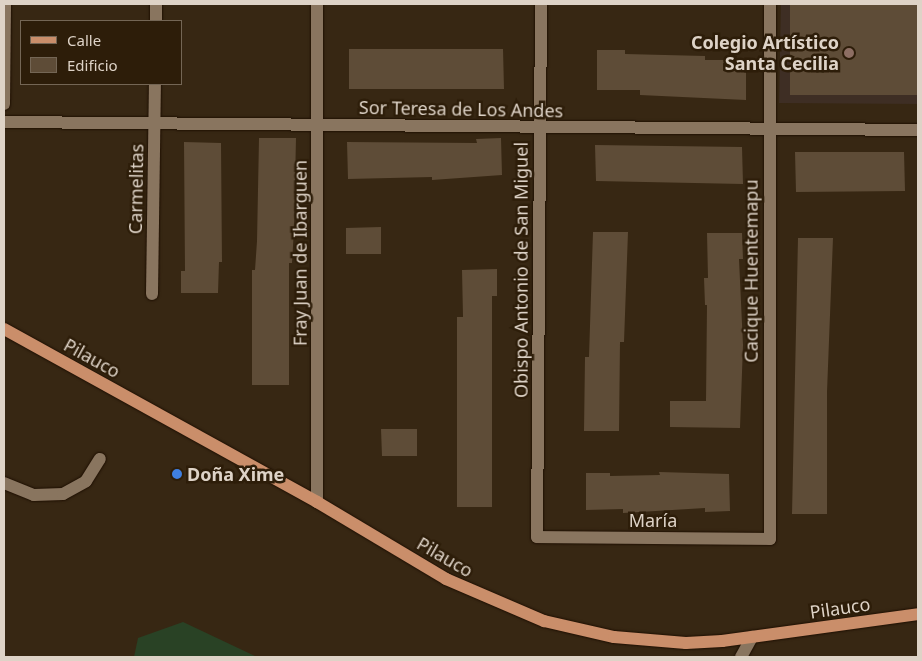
<!DOCTYPE html>
<meta charset="utf-8">
<style>
body{margin:0}
#map{position:relative;width:922px;height:661px;overflow:hidden;background:#372713;font-family:"Noto Sans",sans-serif}
div>[style]{position:absolute}
.education>*{inset:0;background:#3e2e24}
.green>*{inset:0;background:#294225}
.building>*{inset:0;background:#5e4c37}
.roads{filter:drop-shadow(0 0 1px #1e0f00) drop-shadow(0 0 1px #1e0f00)}
.minor>*{height:12px;margin:-6px;padding:0 6px;transform-origin:6px;border-radius:6px;background:#89755f}
.major>*{height:12px;margin:-6px;padding:0 6px;transform-origin:6px;border-radius:6px;background:#ca8e6a}
.dots>*{width:14px;height:14px;translate:-50% -50%;box-sizing:border-box;border:2px solid #2d1d09;border-radius:50%}
span{translate:-50% -50%;white-space:nowrap;text-align:center;line-height:1.15;-webkit-text-stroke:5px #2d1d09;paint-order:stroke}
.poi-label{font-size:18px;color:#ded3c7;font-weight:700}
.right{translate:-100% -50%;text-align:right}
.left{translate:0 -50%;text-align:left}
.street-label{font-size:18px;color:#ded3c7}
.frame{position:absolute;inset:0;border:5px solid #ded3c7;pointer-events:none}
.legend{position:absolute;left:20px;top:20px;width:162px;height:65px;box-sizing:border-box;background:#2d1d09;border:1px solid #746655;margin:0;padding:6px 9px;list-style:none;font-size:15px;color:#ded3c7}
.legend li{display:flex;align-items:center;gap:10px;height:25px}
.legend b{width:25px;border:1px solid #746655}
</style>
<div id="map">
<div class="education">
<div style="clip-path:polygon(781px 4px,918px 4px,918px 104px,779px 103px)"></div>
</div>
<div class="green">
<div style="clip-path:polygon(183px 622px,257px 657px,134px 657px,138px 638px)"></div>
</div>
<div class="building">
<div style="clip-path:polygon(790px 4px,918px 4px,918px 95px,790px 95px)"></div>
<div style="clip-path:polygon(349px 49px,503px 49px,504px 89px,349px 89px)"></div>
<div style="clip-path:polygon(597px 50px,625px 50px,625px 54px,705px 56px,705px 60px,746px 60px,746px 100px,640px 95px,640px 90px,597px 90px)"></div>
<div style="clip-path:polygon(259px 138px,296px 138px,294px 229px,292px 263px,289px 263px,289px 385px,252px 385px,252px 270px,255px 270px,257px 241px)"></div>
<div style="clip-path:polygon(501px 138px,502px 175px,432px 180px,432px 177px,348px 179px,347px 142px,477px 143px,476px 139px)"></div>
<div style="clip-path:polygon(184px 142px,221px 143px,222px 262px,219px 262px,218px 293px,181px 293px,181px 271px,185px 271px)"></div>
<div style="clip-path:polygon(595px 145px,742px 147px,743px 184px,596px 181px)"></div>
<div style="clip-path:polygon(795px 152px,904px 152px,905px 191px,796px 192px)"></div>
<div style="clip-path:polygon(381px 227px,381px 254px,346px 254px,346px 228px)"></div>
<div style="clip-path:polygon(593px 232px,628px 232px,624px 342px,620px 342px,619px 431px,584px 431px,585px 357px,589px 357px)"></div>
<div style="clip-path:polygon(707px 233px,742px 233px,743px 259px,739px 259px,743px 345px,740px 428px,670px 427px,670px 401px,706px 401px,707px 305px,705px 305px,704px 278px,708px 278px)"></div>
<div style="clip-path:polygon(798px 238px,833px 238px,827px 392px,827px 514px,792px 514px)"></div>
<div style="clip-path:polygon(497px 269px,497px 296px,492px 296px,492px 507px,457px 507px,457px 317px,463px 317px,462px 270px)"></div>
<div style="clip-path:polygon(381px 429px,417px 429px,417px 456px,382px 456px)"></div>
<div style="clip-path:polygon(659px 472px,729px 474px,730px 511px,705px 512px,705px 508px,623px 513px,623px 509px,586px 510px,586px 473px,610px 473px,610px 476px,660px 475px)"></div>
</div>
<div class="roads">
<div class="minor">
<div style="left:541px;top:4px;width:533px;rotate:90.43deg"></div>
<div style="left:537px;top:537px;width:233px;rotate:0.5deg"></div>
<div style="left:770px;top:539px;width:535px;rotate:-90deg"></div>
<div style="left:156px;top:21px;width:17px;rotate:-90deg"></div>
<div style="left:4px;top:104px;width:100px;rotate:-89.4deg"></div>
<div style="left:4px;top:122px;width:914px;rotate:0.5deg"></div>
<div style="left:152px;top:294px;width:210px;rotate:-89.2deg"></div>
<div style="left:4px;top:483px;width:32px;rotate:22deg"></div>
<div style="left:34px;top:495px;width:29px;rotate:-2deg"></div>
<div style="left:63px;top:494px;width:26px;rotate:-29deg"></div>
<div style="left:86px;top:481px;width:26px;rotate:-58deg"></div>
<div style="left:317px;top:502px;width:498px;rotate:-90deg"></div>
<div style="left:741px;top:657px;width:23px;rotate:-61deg"></div>
</div>
<div class="major">
<div style="left:4px;top:329px;width:358px;rotate:28.9deg"></div>
<div style="left:317px;top:502px;width:150px;rotate:30.8deg"></div>
<div style="left:446px;top:579px;width:107px;rotate:23.2deg"></div>
<div style="left:544px;top:621px;width:72px;rotate:12.9deg"></div>
<div style="left:614px;top:637px;width:72px;rotate:4.8deg"></div>
<div style="left:686px;top:643px;width:36px;rotate:-3deg"></div>
<div style="left:722px;top:641px;width:198px;rotate:-7.8deg"></div>
</div>
</div>
<div class="dots">
<div style="left:849px;top:53px;background:#8d6e63"></div>
<div style="left:177px;top:474px;background:#3f7fe0"></div>
</div>
<div class="poi-label">
<span class="right" style="left:839px;top:53px">Colegio Artístico<br>Santa Cecilia</span>
<span class="left" style="left:187px;top:474px">Doña Xime</span>
</div>
<div class="street-label">
<span style="left:461px;top:109px;rotate:1deg">Sor Teresa de Los Andes</span>
<span style="left:136px;top:189px;rotate:-89deg">Carmelitas</span>
<span style="left:300px;top:253px;rotate:-90deg">Fray Juan de Ibarguen</span>
<span style="left:521px;top:270px;rotate:-90deg">Obispo Antonio de San Miguel</span>
<span style="left:751px;top:271px;rotate:-90deg">Cacique Huentemapu</span>
<span style="left:92px;top:358px;rotate:29deg">Pilauco</span>
<span style="left:653px;top:520px">María</span>
<span style="left:445px;top:557px;rotate:30deg">Pilauco</span>
<span style="left:840px;top:608px;rotate:-8deg">Pilauco</span>
</div>
<div class="frame"></div>
<ul class="legend">
<li><b style="height:6px;background:#ca8e6a"></b>Calle</li>
<li><b style="height:14px;background:#5e4c37"></b>Edificio</li>
</ul>
</div>
